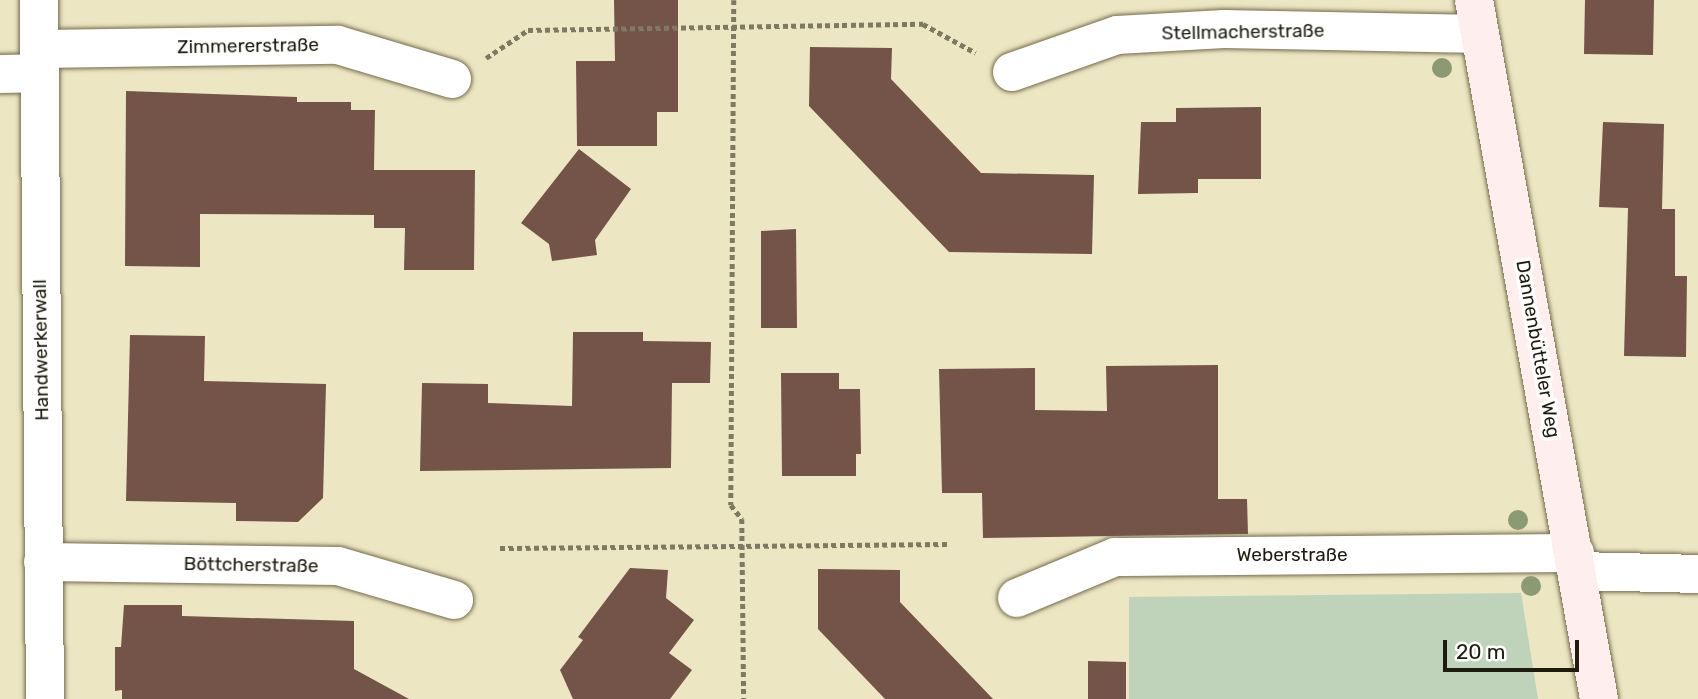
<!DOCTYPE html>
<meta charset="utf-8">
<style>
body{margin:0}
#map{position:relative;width:1698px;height:699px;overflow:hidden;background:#ede6c2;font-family:Rubik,sans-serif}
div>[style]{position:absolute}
.green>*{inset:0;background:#bed3b9}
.building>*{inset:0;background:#745349}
.path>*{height:4.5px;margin-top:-2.25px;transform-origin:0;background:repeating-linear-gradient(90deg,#7e7962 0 5px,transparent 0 8.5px)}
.roads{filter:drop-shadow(0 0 2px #736c4c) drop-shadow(0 0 2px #736c4c)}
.street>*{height:38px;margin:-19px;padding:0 19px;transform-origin:19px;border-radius:19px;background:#fff}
.secondary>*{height:38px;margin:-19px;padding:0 19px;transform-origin:19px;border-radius:19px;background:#feeeee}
.trees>*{width:20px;height:20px;margin:-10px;border-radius:50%;background:#8b9a73}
span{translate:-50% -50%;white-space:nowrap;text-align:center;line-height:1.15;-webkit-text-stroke:7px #fff;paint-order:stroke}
.street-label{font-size:19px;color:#1f1c0f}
.scale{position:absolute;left:1443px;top:640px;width:136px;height:32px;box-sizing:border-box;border:4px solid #1f1c0f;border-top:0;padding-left:9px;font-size:21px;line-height:24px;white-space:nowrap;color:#1f1c0f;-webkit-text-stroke:5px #fff;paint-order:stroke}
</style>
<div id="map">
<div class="green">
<div style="clip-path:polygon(1521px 593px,1538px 699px,1129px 699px,1129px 597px)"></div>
</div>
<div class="building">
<div style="clip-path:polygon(614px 0,678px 0,678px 112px,657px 112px,657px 146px,577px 146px,576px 61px,615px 61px)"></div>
<div style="clip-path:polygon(1585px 0,1654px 0,1653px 55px,1584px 54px)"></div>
<div style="clip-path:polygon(810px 47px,892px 48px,891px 79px,981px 173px,1094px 175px,1092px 254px,949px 252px,809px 106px)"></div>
<div style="clip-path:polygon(126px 91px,297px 97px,297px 102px,351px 102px,351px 110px,375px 110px,374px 170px,475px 170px,474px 270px,404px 270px,405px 228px,374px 228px,374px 215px,200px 214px,200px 267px,125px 266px)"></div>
<div style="clip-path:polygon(1261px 107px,1261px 179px,1198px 179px,1198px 193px,1138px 194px,1141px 122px,1176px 122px,1176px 108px)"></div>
<div style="clip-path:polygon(1603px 122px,1664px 124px,1662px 209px,1675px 209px,1675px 276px,1687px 276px,1686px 357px,1624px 356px,1628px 208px,1599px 207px)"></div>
<div style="clip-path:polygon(579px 149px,631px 189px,595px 240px,597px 255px,552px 261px,549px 244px,521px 223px)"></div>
<div style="clip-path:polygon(796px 229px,797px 328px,761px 328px,761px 231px)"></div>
<div style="clip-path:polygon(573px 332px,643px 332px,643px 341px,711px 342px,710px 383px,672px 383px,671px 468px,420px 471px,422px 383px,488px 384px,488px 403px,572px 406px)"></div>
<div style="clip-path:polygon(130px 335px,205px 336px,204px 381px,326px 384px,323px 498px,298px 522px,236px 521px,236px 503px,126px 501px)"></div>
<div style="clip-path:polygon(1218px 365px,1218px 499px,1247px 499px,1248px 534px,983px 538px,982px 493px,942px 493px,939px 369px,1035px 368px,1035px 410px,1107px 411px,1106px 366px)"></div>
<div style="clip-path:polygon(781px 373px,839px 373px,839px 389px,860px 389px,861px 454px,856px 454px,856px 476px,782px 476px)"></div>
<div style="clip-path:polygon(630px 568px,668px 570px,666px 598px,694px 620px,669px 653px,692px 670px,670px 699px,573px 699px,560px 670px,583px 640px,578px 637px)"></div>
<div style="clip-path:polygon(818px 569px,900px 570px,900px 602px,993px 699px,885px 699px,818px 629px)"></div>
<div style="clip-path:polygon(124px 605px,182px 605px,182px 616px,354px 621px,354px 669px,409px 699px,122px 699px,122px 690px,115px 691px,115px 647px,121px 647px)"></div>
<div style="clip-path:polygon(1088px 661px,1126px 662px,1126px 699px,1088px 699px)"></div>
</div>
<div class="path">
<div style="left:734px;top:0;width:505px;rotate:90.34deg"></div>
<div style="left:731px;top:505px;width:18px;rotate:52deg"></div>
<div style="left:742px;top:519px;width:180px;rotate:89.4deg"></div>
<div style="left:486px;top:58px;width:50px;rotate:-33.7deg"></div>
<div style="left:528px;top:30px;width:395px;rotate:-0.9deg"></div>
<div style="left:923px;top:24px;width:60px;rotate:28.7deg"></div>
<div style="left:500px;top:548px;width:449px;rotate:-0.5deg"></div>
</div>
<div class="roads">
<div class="street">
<div style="left:39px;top:0;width:699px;rotate:89.51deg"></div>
<div style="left:39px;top:49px;width:299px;rotate:-0.8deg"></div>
<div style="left:338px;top:45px;width:119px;rotate:16.6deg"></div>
<div style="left:1012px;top:72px;width:111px;rotate:-19.4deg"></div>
<div style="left:1117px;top:35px;width:107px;rotate:-3.2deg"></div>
<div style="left:1224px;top:29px;width:256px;rotate:1.1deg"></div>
<div style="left:0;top:74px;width:39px;rotate:-1deg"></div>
<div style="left:43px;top:562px;width:295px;rotate:0.8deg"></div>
<div style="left:338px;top:566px;width:121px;rotate:16.3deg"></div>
<div style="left:1578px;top:571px;width:120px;rotate:1.4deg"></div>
<div style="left:1017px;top:598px;width:106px;rotate:-22.7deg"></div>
<div style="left:1115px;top:557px;width:460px;rotate:-0.5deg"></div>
</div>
<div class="secondary">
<div style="left:1474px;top:0;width:710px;rotate:79.86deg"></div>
</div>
</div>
<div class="trees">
<div style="left:1442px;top:68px"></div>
<div style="left:1518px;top:520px"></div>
<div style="left:1531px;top:586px"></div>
</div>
<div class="street-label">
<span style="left:1243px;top:32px;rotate:-1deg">Stellmacherstraße</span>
<span style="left:248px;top:46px;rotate:-1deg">Zimmererstraße</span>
<span style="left:1538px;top:349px;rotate:80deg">Dannenbütteler Weg</span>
<span style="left:41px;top:350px;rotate:-91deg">Handwerkerwall</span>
<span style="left:1292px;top:555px">Weberstraße</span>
<span style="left:251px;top:565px;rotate:1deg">Böttcherstraße</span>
</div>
<div class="scale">20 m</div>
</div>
